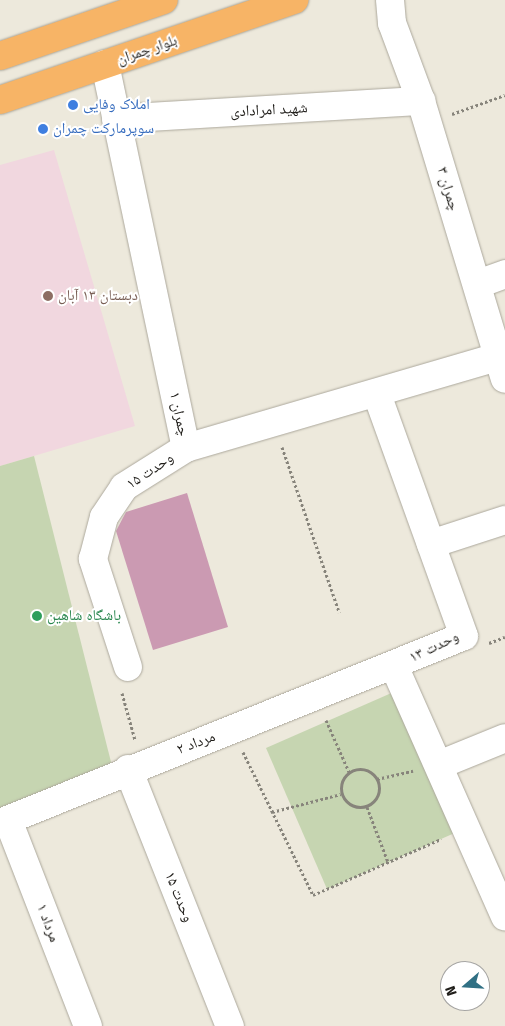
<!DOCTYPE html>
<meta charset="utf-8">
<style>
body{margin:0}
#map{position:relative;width:505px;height:1026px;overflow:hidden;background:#ede9dc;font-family:"Fira Sans","Noto Naskh Arabic",sans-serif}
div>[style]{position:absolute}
.education>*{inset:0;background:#f1d7df}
.green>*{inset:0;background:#c6d5b1}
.building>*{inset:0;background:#cb9ab2}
.path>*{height:3px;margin-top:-1.5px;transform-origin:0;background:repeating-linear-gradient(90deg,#87847b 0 2.5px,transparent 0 5px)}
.path>.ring{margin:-1.5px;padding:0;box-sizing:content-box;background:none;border:3px solid #87847b;border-radius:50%}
.roads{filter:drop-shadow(0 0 1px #aca89c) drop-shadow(0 0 1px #aca89c)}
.minor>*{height:28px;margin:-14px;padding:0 14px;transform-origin:14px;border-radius:14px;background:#fff}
.major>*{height:28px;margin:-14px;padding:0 14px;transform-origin:14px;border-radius:14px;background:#f7b466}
.dots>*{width:14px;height:14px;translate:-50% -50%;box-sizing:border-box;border:2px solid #fff;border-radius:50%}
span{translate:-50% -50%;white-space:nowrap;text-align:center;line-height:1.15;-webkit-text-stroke:4px #fff;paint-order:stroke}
.street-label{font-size:15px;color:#201e1a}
.shop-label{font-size:15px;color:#366cbe}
.left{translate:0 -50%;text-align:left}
.education-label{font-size:15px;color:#785e54}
.leisure-label{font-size:15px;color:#27864d}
.north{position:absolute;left:440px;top:961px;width:50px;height:50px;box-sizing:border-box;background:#fff;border:1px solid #a6a5a3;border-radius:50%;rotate:251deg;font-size:14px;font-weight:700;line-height:20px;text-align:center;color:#201e1a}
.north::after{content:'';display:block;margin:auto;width:18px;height:22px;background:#307084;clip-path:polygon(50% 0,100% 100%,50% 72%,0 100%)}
</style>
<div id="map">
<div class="education">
<div style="clip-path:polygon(54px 150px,135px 426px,0 466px,0 165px)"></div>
</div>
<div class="green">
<div style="clip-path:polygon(34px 456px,112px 766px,0 810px,0 466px)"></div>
<div style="clip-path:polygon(396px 691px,457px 832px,327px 889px,266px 748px)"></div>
</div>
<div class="building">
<div style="clip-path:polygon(187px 493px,228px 627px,153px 650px,116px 531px,126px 512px)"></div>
</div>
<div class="path">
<div style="left:452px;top:114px;width:56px;rotate:-19.7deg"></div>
<div style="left:282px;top:447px;width:175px;rotate:70.9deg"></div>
<div style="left:489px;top:643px;width:17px;rotate:-21deg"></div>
<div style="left:122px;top:693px;width:49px;rotate:74.5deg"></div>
<div style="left:326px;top:720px;width:57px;rotate:66.1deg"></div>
<div style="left:243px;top:752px;width:159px;rotate:63.9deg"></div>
<div style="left:313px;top:895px;width:140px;rotate:-23.6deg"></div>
<div class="ring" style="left:341px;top:769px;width:35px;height:35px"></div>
<div style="left:377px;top:779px;width:37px;rotate:-13deg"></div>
<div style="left:367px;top:807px;width:59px;rotate:69.1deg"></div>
<div style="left:272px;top:812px;width:71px;rotate:-14.6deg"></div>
</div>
<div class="roads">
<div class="minor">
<div style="left:390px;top:0;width:23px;rotate:85deg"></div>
<div style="left:392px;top:23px;width:83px;rotate:69.6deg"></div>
<div style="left:421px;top:101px;width:290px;rotate:73.2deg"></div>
<div style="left:105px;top:64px;width:392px;rotate:78.1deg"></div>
<div style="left:116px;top:119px;width:306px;rotate:-3.4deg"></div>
<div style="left:478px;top:284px;width:29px;rotate:-20deg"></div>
<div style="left:431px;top:544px;width:78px;rotate:-18deg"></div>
<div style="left:394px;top:666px;width:274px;rotate:66.1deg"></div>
<div style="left:128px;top:667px;width:114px;rotate:-108deg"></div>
<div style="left:93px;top:559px;width:43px;rotate:-75.3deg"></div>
<div style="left:104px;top:517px;width:36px;rotate:-56deg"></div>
<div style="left:124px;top:487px;width:73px;rotate:-32.2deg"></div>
<div style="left:186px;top:448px;width:325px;rotate:-16.3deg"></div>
<div style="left:439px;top:765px;width:71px;rotate:-22.2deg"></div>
<div style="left:128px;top:769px;width:277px;rotate:68.4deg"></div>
<div style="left:8px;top:820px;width:221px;rotate:68.8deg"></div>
<div style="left:0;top:823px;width:500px;rotate:-21.95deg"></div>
<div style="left:464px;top:636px;width:257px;rotate:-109.8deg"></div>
</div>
<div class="major">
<div style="left:0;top:56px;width:173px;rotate:-18.9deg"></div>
<div style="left:0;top:100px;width:311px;rotate:-18.8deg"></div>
</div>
</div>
<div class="dots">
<div style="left:73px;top:105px;background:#3f7fe0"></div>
<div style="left:43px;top:129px;background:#3f7fe0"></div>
<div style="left:48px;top:296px;background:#8d6e63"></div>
<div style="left:37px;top:616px;background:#2e9e5b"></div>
</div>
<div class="street-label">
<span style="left:147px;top:50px;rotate:-19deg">بلوار چمران</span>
<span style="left:269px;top:110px;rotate:-3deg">شهید امرادادی</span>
<span style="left:448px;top:189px;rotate:73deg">چمران ۳</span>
<span style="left:179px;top:414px;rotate:78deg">چمران ۱</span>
<span style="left:150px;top:471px;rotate:-34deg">وحدت ۱۵</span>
<span style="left:434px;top:647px;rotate:-26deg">وحدت ۱۳</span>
<span style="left:196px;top:743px;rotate:-21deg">مرداد ۲</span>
<span style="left:179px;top:897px;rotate:68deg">وحدت ۱۵</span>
<span style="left:48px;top:923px;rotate:69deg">مرداد ۱</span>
</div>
<div class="shop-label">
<span class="left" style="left:83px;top:105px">املاک وفایی</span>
<span class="left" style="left:53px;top:129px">سوپرمارکت چمران</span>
</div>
<div class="education-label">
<span class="left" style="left:58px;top:296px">دبستان ۱۳ آبان</span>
</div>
<div class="leisure-label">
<span class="left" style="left:47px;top:616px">باشگاه شاهین</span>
</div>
<div class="north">N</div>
</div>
